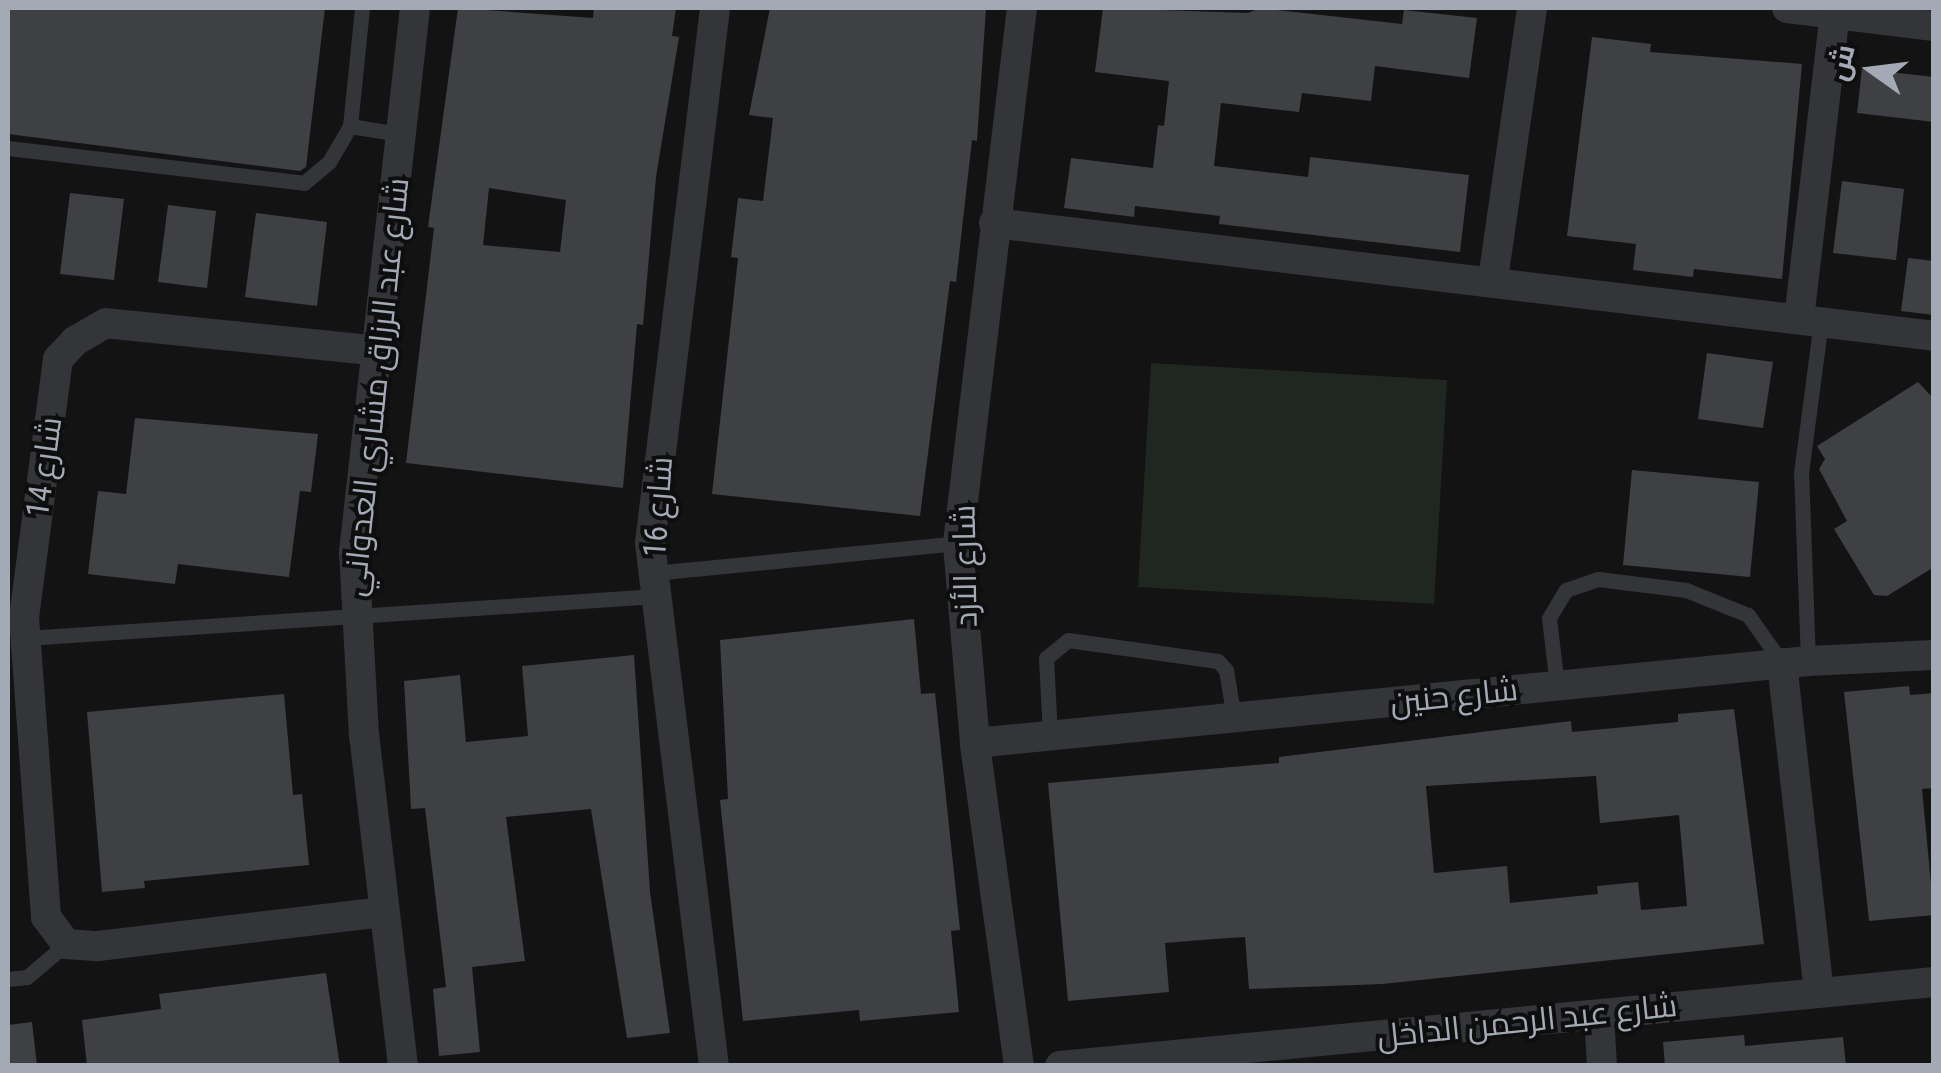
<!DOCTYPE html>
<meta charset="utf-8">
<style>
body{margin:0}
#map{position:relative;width:1941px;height:1073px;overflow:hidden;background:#131314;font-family:"Roboto Condensed",Cairo,sans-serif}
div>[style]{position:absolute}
.green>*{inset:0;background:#1f2720}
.building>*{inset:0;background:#3f4044}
.lane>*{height:15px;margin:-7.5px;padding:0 7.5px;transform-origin:7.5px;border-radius:7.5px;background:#343539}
.street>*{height:30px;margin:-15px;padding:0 15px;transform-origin:15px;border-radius:15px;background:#343539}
span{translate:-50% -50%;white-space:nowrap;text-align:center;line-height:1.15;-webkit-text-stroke:8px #0e0e0f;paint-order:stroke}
.street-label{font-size:32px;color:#a4aab5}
.frame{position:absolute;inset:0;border:10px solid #a4aab5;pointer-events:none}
.north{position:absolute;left:1821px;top:20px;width:100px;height:100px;-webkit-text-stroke:8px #0e0e0f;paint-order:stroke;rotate:284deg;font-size:28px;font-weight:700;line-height:40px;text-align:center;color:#a4aab5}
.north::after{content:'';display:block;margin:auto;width:35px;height:45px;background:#a4aab5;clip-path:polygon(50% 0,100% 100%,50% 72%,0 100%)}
</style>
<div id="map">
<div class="green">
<div style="clip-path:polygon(1151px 363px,1447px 380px,1434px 604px,1138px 587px)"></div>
</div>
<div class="building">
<div style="clip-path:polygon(8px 8px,325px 8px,306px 167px,300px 171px,8px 134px)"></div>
<div style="clip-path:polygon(evenodd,458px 8px,593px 18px,594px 8px,676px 8px,672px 36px,679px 37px,656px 177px,643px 325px,637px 324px,623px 488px,406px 463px,434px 228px,428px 227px,458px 8px,489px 188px,566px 200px,560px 252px,483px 245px,489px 188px)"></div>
<div style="clip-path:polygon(770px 8px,986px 8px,977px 141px,972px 140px,956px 282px,950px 281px,920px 516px,712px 494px,738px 258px,731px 257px,738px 198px,763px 201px,773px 118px,749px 115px)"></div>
<div style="clip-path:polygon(1103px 8px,1248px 13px,1260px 8px,1402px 24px,1404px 10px,1477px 18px,1469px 78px,1375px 66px,1371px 101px,1302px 93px,1299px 112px,1221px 103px,1214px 166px,1308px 177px,1310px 157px,1469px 175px,1460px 252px,1219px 224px,1220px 216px,1135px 206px,1134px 217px,1064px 208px,1071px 158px,1153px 168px,1158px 125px,1164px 126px,1169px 81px,1095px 72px)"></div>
<div style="clip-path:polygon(1592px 37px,1651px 44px,1650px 52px,1802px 64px,1782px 279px,1694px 269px,1693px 277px,1633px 270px,1636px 244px,1567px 236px)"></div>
<div style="clip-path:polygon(1862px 69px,1934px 77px,1934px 122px,1857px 113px)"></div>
<div style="clip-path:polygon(1842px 181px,1904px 189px,1896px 260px,1833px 253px)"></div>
<div style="clip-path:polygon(70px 193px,124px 199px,114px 280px,60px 274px)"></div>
<div style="clip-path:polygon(168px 205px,216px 211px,207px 288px,158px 282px)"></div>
<div style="clip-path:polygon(256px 213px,327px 222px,317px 306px,245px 297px)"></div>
<div style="clip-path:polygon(1908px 258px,1934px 261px,1934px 315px,1901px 311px)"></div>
<div style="clip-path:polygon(1707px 353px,1773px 362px,1763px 428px,1698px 419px)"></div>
<div style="clip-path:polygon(1918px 382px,1934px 399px,1934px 567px,1887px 596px,1874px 595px,1834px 529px,1847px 521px,1819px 469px,1825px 459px,1817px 446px)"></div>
<div style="clip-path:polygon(135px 418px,318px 434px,311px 492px,300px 491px,289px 577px,178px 564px,175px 584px,88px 574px,98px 491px,126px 494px)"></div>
<div style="clip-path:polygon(1632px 470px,1759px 482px,1750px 577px,1623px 565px)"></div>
<div style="clip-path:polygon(914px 619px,921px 694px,935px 693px,960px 930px,951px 931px,959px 1012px,860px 1021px,859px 1010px,743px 1021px,720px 800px,728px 799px,720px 640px)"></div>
<div style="clip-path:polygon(634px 655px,650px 892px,670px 1033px,627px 1038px,591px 809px,506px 817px,525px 961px,472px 967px,480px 1052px,439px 1056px,433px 989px,446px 987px,425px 808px,411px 809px,404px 681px,460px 675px,466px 742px,528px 736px,522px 666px)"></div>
<div style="clip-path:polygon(1909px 686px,1910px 695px,1934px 693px,1934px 788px,1922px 789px,1934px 915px,1869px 921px,1844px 692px)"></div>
<div style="clip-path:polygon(284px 694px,293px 795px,302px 794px,309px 865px,144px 881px,145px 888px,102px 892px,87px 712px)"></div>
<div style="clip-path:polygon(evenodd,1734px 709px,1764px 944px,1382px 984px,1249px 989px,1245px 937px,1214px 939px,1165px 943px,1169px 992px,1068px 1001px,1048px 783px,1279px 763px,1279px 757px,1571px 721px,1572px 732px,1678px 722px,1678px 714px,1734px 709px,1596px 776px,1600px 823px,1679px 815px,1687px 906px,1641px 910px,1638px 882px,1597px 886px,1598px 894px,1510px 903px,1507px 866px,1434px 873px,1426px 786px,1596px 776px)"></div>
<div style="clip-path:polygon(326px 973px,340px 1066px,87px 1066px,82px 1020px,161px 1009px,159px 994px)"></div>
<div style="clip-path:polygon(32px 1022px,37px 1066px,8px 1066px,8px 1025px)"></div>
<div style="clip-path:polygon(1744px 1035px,1745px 1046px,1843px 1037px,1846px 1066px,1665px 1066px,1663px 1042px)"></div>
</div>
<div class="lane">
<div style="left:362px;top:8px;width:119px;rotate:95.8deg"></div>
<div style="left:350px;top:126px;width:51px;rotate:9.1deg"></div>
<div style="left:8px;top:148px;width:298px;rotate:6.7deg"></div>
<div style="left:304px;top:183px;width:33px;rotate:-40deg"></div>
<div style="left:329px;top:162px;width:42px;rotate:-59.7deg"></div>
<div style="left:653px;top:573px;width:306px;rotate:-5.6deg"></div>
<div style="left:26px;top:638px;width:631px;rotate:-3.81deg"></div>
<div style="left:1808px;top:661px;width:188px;rotate:-92.1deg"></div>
<div style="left:1801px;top:473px;width:152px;rotate:-82.5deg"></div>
<div style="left:1557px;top:686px;width:68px;rotate:-96.7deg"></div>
<div style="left:1549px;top:618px;width:33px;rotate:-59deg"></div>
<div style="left:1566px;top:590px;width:34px;rotate:-19deg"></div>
<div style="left:1598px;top:579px;width:89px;rotate:7.1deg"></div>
<div style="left:1686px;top:590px;width:67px;rotate:22deg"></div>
<div style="left:1748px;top:615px;width:59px;rotate:54.7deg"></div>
<div style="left:1050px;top:736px;width:78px;rotate:-92.9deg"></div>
<div style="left:1046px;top:658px;width:28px;rotate:-39deg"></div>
<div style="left:1068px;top:640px;width:151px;rotate:8deg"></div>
<div style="left:1218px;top:661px;width:12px;rotate:48deg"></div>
<div style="left:1226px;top:670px;width:49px;rotate:80.5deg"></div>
<div style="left:8px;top:979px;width:19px;rotate:-6deg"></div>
<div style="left:27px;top:977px;width:51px;rotate:-40.2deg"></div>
</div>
<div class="street">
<div style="left:1787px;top:8px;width:148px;rotate:7deg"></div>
<div style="left:994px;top:223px;width:947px;rotate:6.85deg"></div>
<div style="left:1493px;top:279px;width:274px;rotate:-81.8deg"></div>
<div style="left:1799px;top:319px;width:308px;rotate:-83.3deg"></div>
<div style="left:380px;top:351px;width:275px;rotate:-174.2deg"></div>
<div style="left:106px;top:323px;width:36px;rotate:150deg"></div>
<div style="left:75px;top:341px;width:25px;rotate:133deg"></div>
<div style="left:58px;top:359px;width:260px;rotate:97.5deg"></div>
<div style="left:24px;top:617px;width:301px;rotate:85.8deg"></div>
<div style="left:46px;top:917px;width:34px;rotate:53deg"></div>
<div style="left:66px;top:944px;width:32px;rotate:4deg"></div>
<div style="left:98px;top:946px;width:287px;rotate:-6.8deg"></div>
<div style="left:1782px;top:663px;width:331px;rotate:83.6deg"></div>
<div style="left:975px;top:743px;width:837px;rotate:-5.62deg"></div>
<div style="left:1808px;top:661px;width:126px;rotate:-2.7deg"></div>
<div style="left:1599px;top:1015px;width:51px;rotate:86.6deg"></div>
<div style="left:403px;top:1066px;width:332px;rotate:-96.7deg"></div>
<div style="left:364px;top:736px;width:184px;rotate:-93.1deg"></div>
<div style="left:354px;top:552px;width:547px;rotate:-83.6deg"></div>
<div style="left:714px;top:1066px;width:527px;rotate:-96.98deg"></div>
<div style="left:650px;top:543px;width:539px;rotate:-83.07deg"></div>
<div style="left:1019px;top:1066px;width:326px;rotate:-97.8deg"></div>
<div style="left:975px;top:743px;width:201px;rotate:-94.9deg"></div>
<div style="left:958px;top:543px;width:539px;rotate:-83.18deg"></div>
<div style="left:1060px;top:1066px;width:878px;rotate:-5.49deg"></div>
</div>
<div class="street-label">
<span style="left:376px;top:387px;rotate:-84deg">شارع عبد الرزاق مشاري العدواني</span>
<span style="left:44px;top:467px;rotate:-82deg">شارع 14</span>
<span style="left:658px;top:507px;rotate:-86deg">شارع 16</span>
<span style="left:965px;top:566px;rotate:-91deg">شارع الأزد</span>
<span style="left:1454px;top:696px;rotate:-6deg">شارع حنين</span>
<span style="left:1527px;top:1021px;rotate:-6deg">شارع عبد الرحمن الداخل</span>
</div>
<div class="frame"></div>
<div class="north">ش</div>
</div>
